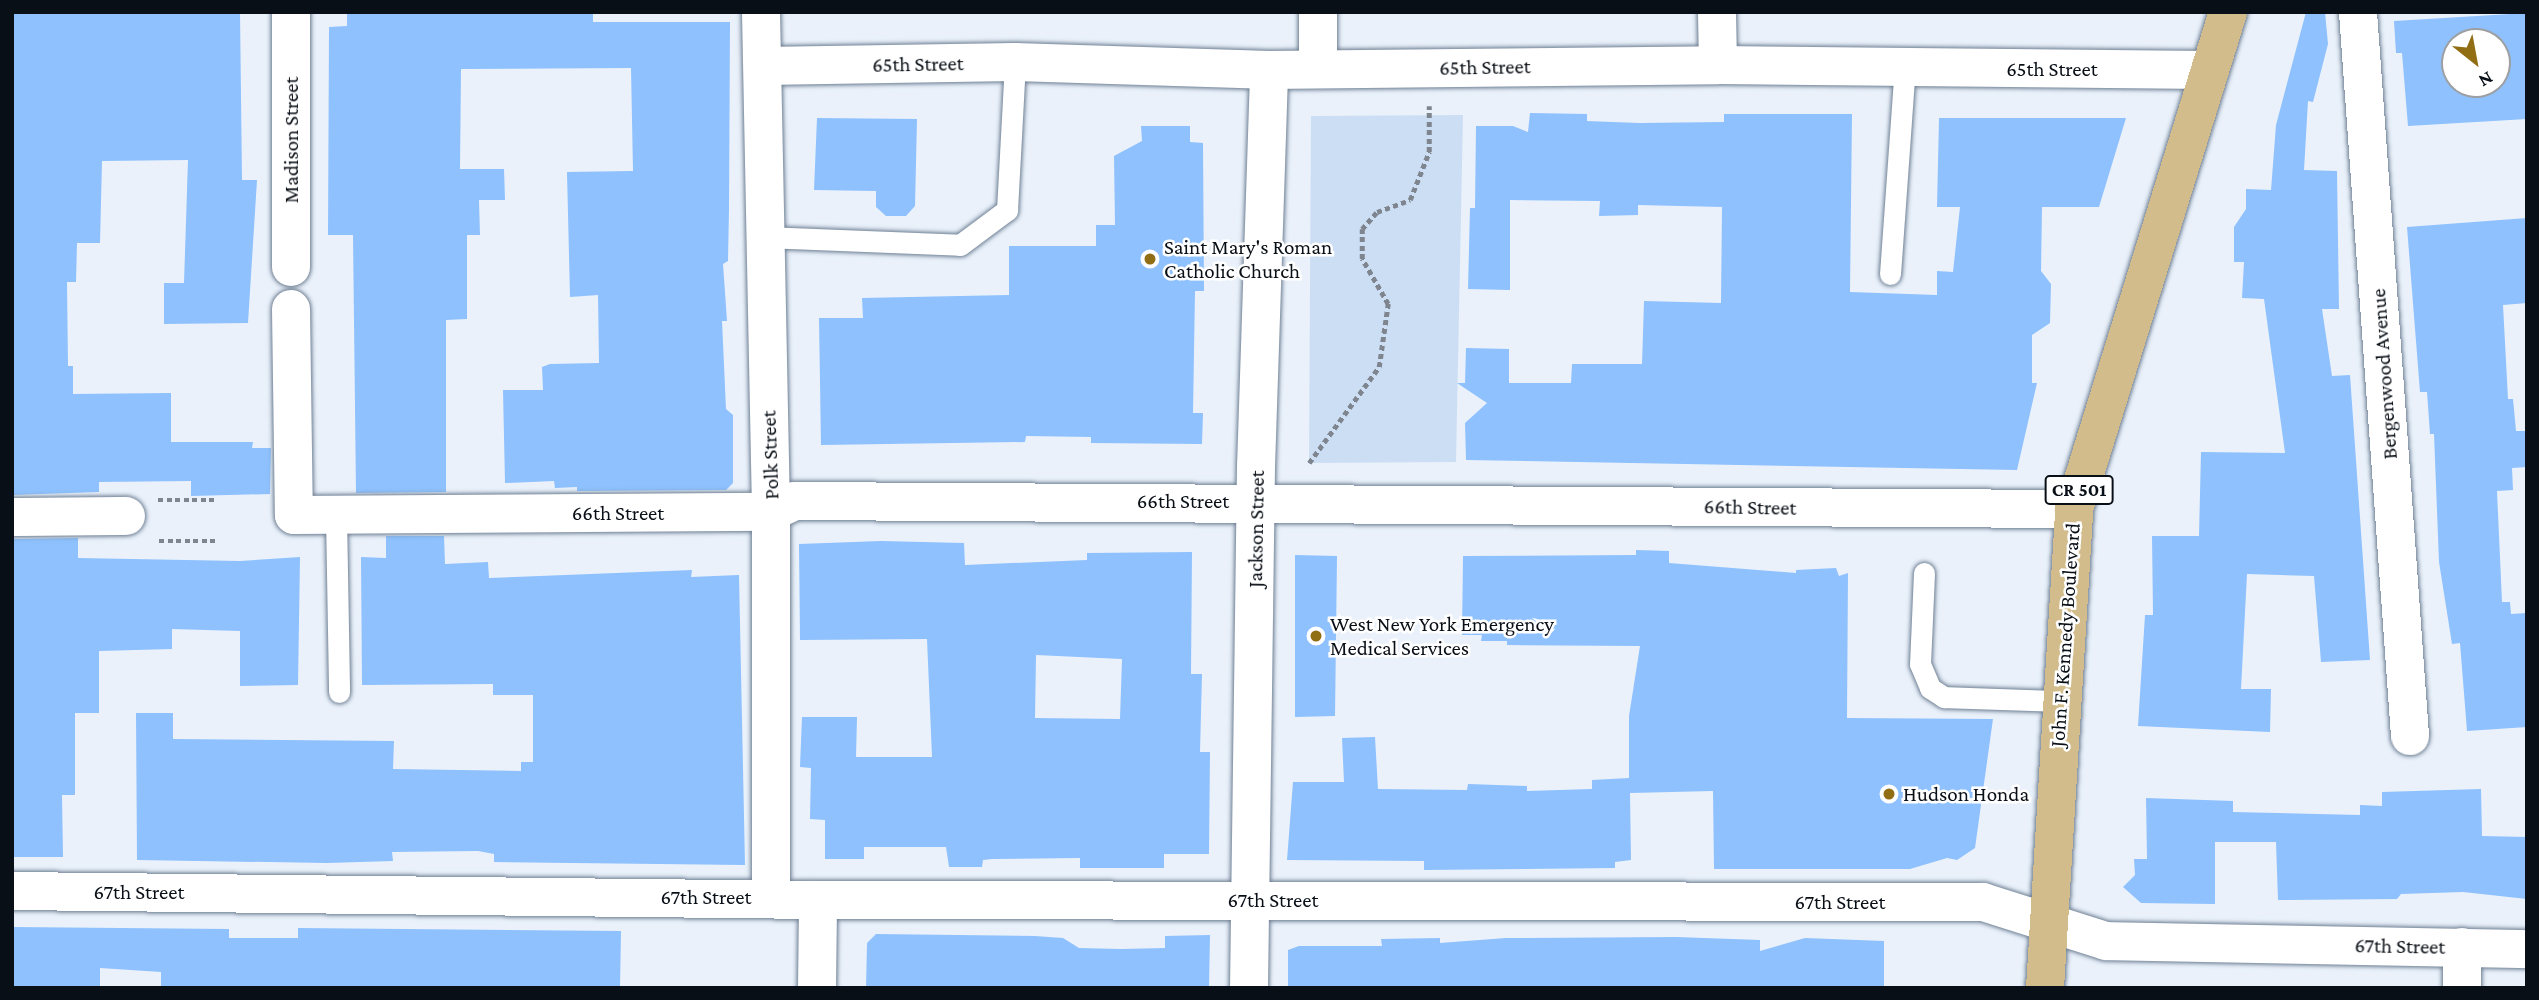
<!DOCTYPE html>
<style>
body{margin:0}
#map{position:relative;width:2539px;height:1000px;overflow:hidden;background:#eaf1fb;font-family:"Crimson Pro",serif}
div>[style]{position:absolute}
.green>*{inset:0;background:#ccdef4}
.building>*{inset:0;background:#8ec1fd}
.path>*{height:4.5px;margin-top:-2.25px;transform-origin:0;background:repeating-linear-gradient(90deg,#7f858e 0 5px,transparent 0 8.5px)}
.roads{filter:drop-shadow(0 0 2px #6f8094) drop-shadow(0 0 2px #6f8094)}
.service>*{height:21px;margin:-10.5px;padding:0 10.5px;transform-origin:10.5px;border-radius:10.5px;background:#fff}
.minor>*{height:38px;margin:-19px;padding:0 19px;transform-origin:19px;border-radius:19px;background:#fff}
.primary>*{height:38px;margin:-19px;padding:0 19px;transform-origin:19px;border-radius:19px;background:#d2bc8b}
.dots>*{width:19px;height:19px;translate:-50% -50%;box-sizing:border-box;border:4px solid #fff;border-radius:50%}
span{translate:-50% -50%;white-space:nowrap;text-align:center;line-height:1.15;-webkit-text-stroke:5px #fff;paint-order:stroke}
.shield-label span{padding:2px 5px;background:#fff;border:2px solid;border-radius:5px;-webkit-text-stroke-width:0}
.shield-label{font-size:19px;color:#090f16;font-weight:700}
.street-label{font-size:21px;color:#090f16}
.poi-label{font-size:21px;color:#090f16}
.left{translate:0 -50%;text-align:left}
.frame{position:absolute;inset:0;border:14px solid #090f16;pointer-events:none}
.north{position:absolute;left:2441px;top:28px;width:70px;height:70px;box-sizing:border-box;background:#fff;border:2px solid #9d9fa2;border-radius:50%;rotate:149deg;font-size:19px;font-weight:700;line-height:28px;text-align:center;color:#090f16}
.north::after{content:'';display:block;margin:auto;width:24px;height:32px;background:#916d13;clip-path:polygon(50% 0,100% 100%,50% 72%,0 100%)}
</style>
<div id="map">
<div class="green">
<div style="clip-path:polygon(1463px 115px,1456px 462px,1309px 463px,1311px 116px)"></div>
</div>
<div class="building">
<div style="clip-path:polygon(12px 12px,240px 12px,242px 180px,257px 180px,248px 323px,164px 324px,164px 283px,184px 283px,188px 160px,102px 161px,100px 243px,77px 243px,76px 282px,67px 282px,68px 366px,73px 366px,73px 394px,171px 393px,171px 442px,253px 442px,252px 448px,271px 448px,270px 494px,191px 496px,191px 481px,99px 482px,99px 492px,12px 495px)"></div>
<div style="clip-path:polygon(347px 12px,593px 12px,593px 22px,730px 22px,729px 210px,728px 261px,723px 264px,727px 321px,722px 321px,726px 409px,733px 415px,733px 483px,726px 490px,577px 491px,577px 487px,555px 488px,554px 481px,505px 483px,503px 390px,543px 390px,542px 367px,550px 364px,599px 363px,598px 295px,570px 297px,567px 172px,633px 171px,631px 68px,461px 69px,460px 169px,504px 169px,505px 200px,479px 200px,480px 235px,467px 235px,467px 319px,446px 320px,446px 492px,356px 493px,353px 235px,328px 235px,329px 27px,347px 26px)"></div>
<div style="clip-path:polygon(2306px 12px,2325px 12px,2328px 44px,2313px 102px,2308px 101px,2304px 170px,2337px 171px,2339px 309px,2322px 309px,2332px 376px,2350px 375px,2370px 660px,2321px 662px,2314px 576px,2247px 574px,2241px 689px,2271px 689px,2270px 732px,2138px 726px,2145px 615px,2153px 615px,2152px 536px,2199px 536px,2201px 452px,2285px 453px,2264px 299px,2242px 298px,2244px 262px,2234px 262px,2234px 227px,2246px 209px,2246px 189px,2271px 190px,2276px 125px)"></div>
<div style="clip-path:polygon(evenodd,2527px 13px,2527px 119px,2408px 126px,2402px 53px,2396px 53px,2394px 21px,2527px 13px,2455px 42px,2497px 42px,2497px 84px,2455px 84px,2455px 42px)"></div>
<div style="clip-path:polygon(1530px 113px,1587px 114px,1587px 121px,1639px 123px,1724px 122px,1724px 114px,1852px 114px,1850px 292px,1937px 295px,1937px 271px,1953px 272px,1960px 207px,1937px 207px,1939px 118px,2126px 118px,2099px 207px,2042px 207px,2041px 271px,2051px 284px,2050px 323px,2032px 335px,2032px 383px,2037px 383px,2017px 470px,1466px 460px,1465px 423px,1487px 403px,1457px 383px,1465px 383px,1466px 348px,1509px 349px,1509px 383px,1571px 383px,1572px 364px,1642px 364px,1644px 301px,1721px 303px,1722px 207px,1638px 205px,1638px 215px,1599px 216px,1600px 201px,1510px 200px,1510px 290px,1468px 289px,1470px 208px,1475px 208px,1476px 126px,1513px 126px,1528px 132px)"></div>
<div style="clip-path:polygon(817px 118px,917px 119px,915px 206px,906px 216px,886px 216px,876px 207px,876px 191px,814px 190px)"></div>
<div style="clip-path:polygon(1141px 126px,1190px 126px,1190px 142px,1203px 143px,1204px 291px,1195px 291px,1193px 413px,1203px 413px,1202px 444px,1091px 443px,1091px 437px,1026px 436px,1025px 442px,821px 445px,819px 318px,863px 318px,862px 298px,1009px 295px,1009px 246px,1096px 246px,1096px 225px,1115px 225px,1114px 156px,1142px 141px)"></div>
<div style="clip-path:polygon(2527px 218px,2527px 303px,2503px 305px,2508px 399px,2513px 399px,2516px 431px,2527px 431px,2527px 467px,2512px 468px,2513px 490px,2497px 491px,2502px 602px,2510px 602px,2511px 614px,2527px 613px,2527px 727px,2467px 731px,2460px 643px,2452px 644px,2439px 562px,2434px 434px,2430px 434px,2427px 392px,2420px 392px,2407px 227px)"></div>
<div style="clip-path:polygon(386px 536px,444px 536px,445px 564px,488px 562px,489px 578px,692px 570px,691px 577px,739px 575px,745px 865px,494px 862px,494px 854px,478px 851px,392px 852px,393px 861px,327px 863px,137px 860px,136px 713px,173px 713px,173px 739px,394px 741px,393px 769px,521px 771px,521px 762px,533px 762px,533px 695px,493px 695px,493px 684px,362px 685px,361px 557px,386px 558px)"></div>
<div style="clip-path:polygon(78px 538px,78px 558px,240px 561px,300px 557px,298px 685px,240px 686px,240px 631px,172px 629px,172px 649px,99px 651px,99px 713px,75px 713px,75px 795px,62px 795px,63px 857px,12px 857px,12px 539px)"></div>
<div style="clip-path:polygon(evenodd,881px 541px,964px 543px,965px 565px,1087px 560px,1087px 553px,1192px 552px,1191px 674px,1202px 674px,1200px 752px,1210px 752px,1209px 854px,1164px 854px,1164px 868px,1080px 868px,1080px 858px,992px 859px,983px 860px,982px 867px,949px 867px,946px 847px,864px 847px,864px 859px,825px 859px,825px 820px,810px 819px,811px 768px,800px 767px,802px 717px,857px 717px,856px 757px,932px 757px,927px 639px,800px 640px,799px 544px,881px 541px,1036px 655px,1122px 659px,1120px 719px,1035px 718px,1036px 655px)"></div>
<div style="clip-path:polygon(1636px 550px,1669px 551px,1669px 563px,1796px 573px,1796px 570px,1836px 568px,1839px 576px,1848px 573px,1847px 718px,1993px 719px,1975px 848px,1957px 860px,1947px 858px,1910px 869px,1714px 869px,1713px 791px,1630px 793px,1631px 860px,1615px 862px,1615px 868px,1424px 870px,1424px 861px,1287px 860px,1293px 782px,1344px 782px,1342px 738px,1375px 737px,1378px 789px,1467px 790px,1468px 784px,1527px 786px,1527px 791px,1592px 789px,1592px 780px,1629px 778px,1629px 716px,1640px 646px,1507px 645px,1507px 641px,1481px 641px,1482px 635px,1462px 635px,1463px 556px,1636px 555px)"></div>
<div style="clip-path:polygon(1295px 555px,1337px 556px,1335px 716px,1295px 717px)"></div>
<div style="clip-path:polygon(2481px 789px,2482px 836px,2527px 837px,2527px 899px,2463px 892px,2401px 894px,2397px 899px,2278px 900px,2276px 842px,2215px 842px,2215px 904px,2141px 903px,2123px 887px,2135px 875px,2134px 859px,2147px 859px,2146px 798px,2233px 801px,2233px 812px,2360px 815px,2360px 805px,2382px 806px,2382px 792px)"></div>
<div style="clip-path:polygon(12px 927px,229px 929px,229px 938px,298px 938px,298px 928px,621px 931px,620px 988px,161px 988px,161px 972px,100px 968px,100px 988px,12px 988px)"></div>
<div style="clip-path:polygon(876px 934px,1035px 936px,1063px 938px,1079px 948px,1121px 949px,1165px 948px,1165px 936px,1210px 935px,1209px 988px,866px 988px,867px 943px)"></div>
<div style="clip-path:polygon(1676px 937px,1760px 940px,1760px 951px,1805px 938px,1884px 941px,1884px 988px,1288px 988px,1288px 950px,1299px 946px,1382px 946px,1381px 939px,1440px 938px,1440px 943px,1506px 938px)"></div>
</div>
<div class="path">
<div style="left:1309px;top:463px;width:119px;rotate:-53.9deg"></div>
<div style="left:1379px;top:367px;width:64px;rotate:-81.9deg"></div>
<div style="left:1388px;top:304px;width:52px;rotate:-120deg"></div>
<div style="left:1362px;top:259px;width:30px;rotate:-90deg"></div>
<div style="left:1362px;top:229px;width:23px;rotate:-49deg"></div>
<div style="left:1377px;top:212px;width:35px;rotate:-20deg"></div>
<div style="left:1410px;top:200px;width:52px;rotate:-68.4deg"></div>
<div style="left:1429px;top:152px;width:46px;rotate:-90deg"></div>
<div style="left:158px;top:500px;width:60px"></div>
<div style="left:159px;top:541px;width:59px"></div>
</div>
<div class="roads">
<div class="service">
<div style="left:764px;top:237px;width:196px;rotate:2.3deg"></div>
<div style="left:960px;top:245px;width:59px;rotate:-36.7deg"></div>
<div style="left:1007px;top:210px;width:148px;rotate:-86.9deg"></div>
<div style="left:1890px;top:274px;width:208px;rotate:-85.9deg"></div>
<div style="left:336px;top:515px;width:177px;rotate:89deg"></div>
<div style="left:1924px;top:573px;width:91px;rotate:92.5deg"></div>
<div style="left:1920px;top:664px;width:26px;rotate:67deg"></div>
<div style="left:1930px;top:688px;width:17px;rotate:33deg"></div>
<div style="left:1944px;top:697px;width:115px;rotate:2deg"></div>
</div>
<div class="minor">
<div style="left:761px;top:12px;width:500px;rotate:88.85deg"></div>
<div style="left:771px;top:512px;width:385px;rotate:90deg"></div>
<div style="left:1318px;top:12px;width:57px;rotate:90deg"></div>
<div style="left:1717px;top:12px;width:53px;rotate:88.9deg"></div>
<div style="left:2358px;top:12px;width:726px;rotate:85.89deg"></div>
<div style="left:763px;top:66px;width:252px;rotate:-0.9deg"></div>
<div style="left:1015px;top:62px;width:254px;rotate:1.8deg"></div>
<div style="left:1269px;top:70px;width:449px;rotate:-0.6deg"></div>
<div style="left:1718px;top:65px;width:489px;rotate:0.6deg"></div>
<div style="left:291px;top:267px;width:255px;rotate:-90deg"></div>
<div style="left:291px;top:309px;width:206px;rotate:89.2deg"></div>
<div style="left:294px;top:515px;width:477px;rotate:-0.4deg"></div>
<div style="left:771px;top:512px;width:26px;rotate:-25deg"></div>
<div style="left:795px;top:501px;width:1279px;rotate:0.36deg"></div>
<div style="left:12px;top:517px;width:114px;rotate:-0.5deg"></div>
<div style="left:12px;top:891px;width:806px;rotate:0.64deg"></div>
<div style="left:818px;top:900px;width:1165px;rotate:0.1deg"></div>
<div style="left:1983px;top:902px;width:129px;rotate:17.6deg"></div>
<div style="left:2106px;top:941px;width:421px;rotate:1.1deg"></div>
<div style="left:817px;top:988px;width:88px;rotate:-89.3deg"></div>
<div style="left:1249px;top:988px;width:521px;rotate:-89.23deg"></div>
<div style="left:1256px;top:467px;width:397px;rotate:-88.1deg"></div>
<div style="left:2462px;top:988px;width:41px;rotate:-90deg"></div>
</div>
<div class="primary">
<div style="left:2045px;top:988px;width:480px;rotate:-86.5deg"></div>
<div style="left:2074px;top:509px;width:520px;rotate:-72.78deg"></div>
</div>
</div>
<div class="dots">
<div style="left:1150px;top:259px;background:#916d13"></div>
<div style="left:1316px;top:636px;background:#916d13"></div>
<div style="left:1889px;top:794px;background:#916d13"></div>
</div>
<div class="shield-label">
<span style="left:2079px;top:490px">CR 501</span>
</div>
<div class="street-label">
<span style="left:918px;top:64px;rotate:-1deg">65th Street</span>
<span style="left:1485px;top:67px;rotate:-1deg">65th Street</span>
<span style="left:2052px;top:69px">65th Street</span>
<span style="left:291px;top:140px;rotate:-90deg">Madison Street</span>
<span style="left:2384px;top:374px;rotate:-94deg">Bergenwood Avenue</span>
<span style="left:770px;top:455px;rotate:-92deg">Polk Street</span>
<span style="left:1183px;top:501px">66th Street</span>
<span style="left:1750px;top:507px;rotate:1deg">66th Street</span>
<span style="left:618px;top:513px">66th Street</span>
<span style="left:1256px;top:529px;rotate:-89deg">Jackson Street</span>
<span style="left:2065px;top:635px;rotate:-86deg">John F. Kennedy Boulevard</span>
<span style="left:139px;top:892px">67th Street</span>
<span style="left:706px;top:897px">67th Street</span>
<span style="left:1273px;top:900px">67th Street</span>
<span style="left:1840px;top:902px">67th Street</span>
<span style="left:2400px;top:946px;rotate:1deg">67th Street</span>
</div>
<div class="poi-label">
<span class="left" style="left:1164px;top:259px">Saint Mary's Roman<br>Catholic Church</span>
<span class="left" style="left:1330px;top:636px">West New York Emergency<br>Medical Services</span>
<span class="left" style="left:1903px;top:794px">Hudson Honda</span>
</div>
<div class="frame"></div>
<div class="north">N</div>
</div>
